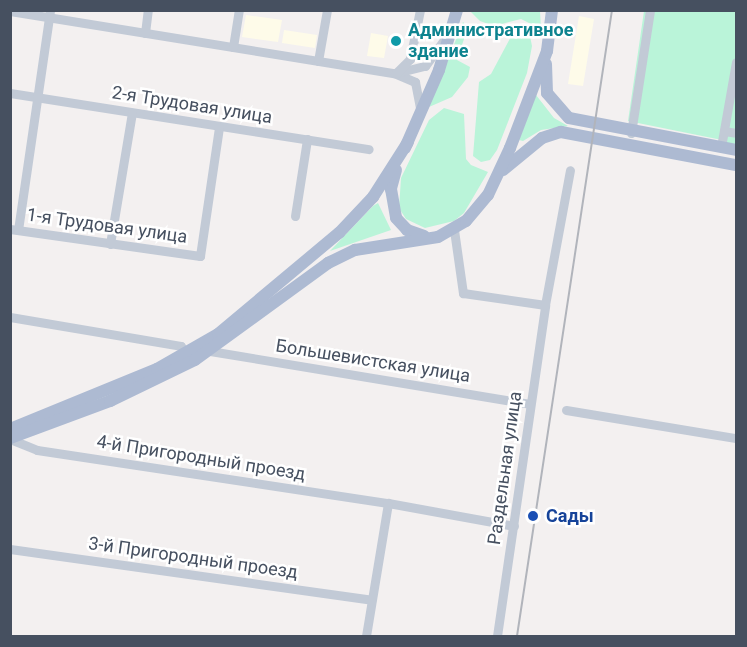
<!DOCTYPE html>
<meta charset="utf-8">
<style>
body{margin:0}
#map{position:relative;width:747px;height:647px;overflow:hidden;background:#f3f0f0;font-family:Roboto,sans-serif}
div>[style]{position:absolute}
.commercial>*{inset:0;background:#fefbe9}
.green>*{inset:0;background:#baf4d9}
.minor>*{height:9px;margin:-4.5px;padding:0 4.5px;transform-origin:4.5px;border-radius:4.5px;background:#c2cad6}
.major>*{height:12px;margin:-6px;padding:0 6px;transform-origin:6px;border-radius:6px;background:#adbad2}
.rail>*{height:2px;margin:-1px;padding:0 1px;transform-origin:1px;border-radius:1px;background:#b1b4bb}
.dots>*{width:16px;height:16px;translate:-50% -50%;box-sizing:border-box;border:3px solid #fff;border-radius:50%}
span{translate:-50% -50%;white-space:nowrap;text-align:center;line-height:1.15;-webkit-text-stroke:5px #fff;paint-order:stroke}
.culture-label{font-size:18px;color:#0d838f;font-weight:700}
.left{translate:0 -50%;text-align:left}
.street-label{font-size:18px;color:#465060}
.transit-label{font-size:18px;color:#164399;font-weight:700}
.frame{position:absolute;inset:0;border:12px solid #465060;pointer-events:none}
</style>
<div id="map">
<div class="commercial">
<div style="clip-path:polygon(246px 15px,282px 20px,278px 42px,242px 37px)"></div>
<div style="clip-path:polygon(579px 16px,594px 19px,583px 86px,568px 84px)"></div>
<div style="clip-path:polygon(284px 30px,317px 35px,315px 48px,282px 43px)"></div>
<div style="clip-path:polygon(371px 33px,388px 36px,384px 58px,367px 56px)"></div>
</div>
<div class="green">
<div style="clip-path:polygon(470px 11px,540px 11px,541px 29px,521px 19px,494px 26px,480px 21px)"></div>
<div style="clip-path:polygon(644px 11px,736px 11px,736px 150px,722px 140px,628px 121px)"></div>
<div style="clip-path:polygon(463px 22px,468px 27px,457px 60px,470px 67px,468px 77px,452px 97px,429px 107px)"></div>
<div style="clip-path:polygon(515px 29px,523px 29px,530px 36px,532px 46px,527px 73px,497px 150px,490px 160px,481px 162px,473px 156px,479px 82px,491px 74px)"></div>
<div style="clip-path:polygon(536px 95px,554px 118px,568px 126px,541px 130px,523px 141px,519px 140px)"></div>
<div style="clip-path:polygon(444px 108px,464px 114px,466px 159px,471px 165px,488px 172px,464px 213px,454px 221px,425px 228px,406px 219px,399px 208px,401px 178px,429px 120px)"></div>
<div style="clip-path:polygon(378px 203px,391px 230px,330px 251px,373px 206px)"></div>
</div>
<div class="minor">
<div style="left:10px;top:11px;width:389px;rotate:9.2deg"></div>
<div style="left:394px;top:73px;width:23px;rotate:23deg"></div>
<div style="left:415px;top:82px;width:31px;rotate:79deg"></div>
<div style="left:145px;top:33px;width:23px;rotate:-83deg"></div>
<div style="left:233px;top:47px;width:37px;rotate:-81deg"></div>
<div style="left:318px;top:61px;width:52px;rotate:-80deg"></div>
<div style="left:396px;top:73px;width:30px;rotate:-14deg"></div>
<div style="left:425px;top:66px;width:31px;rotate:-54deg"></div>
<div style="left:396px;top:73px;width:20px;rotate:-45deg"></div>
<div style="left:410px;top:59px;width:50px;rotate:-78.5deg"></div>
<div style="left:10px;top:93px;width:363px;rotate:8.9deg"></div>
<div style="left:724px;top:131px;width:12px;rotate:9deg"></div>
<div style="left:631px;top:133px;width:124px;rotate:-81.2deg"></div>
<div style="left:721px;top:147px;width:86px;rotate:-80deg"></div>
<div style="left:295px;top:216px;width:78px;rotate:-81.1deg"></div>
<div style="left:10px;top:229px;width:192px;rotate:8.1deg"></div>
<div style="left:200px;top:256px;width:130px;rotate:-81.6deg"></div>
<div style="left:18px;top:230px;width:222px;rotate:-81.7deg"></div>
<div style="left:454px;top:230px;width:64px;rotate:81.9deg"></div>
<div style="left:463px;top:293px;width:83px;rotate:8.3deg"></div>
<div style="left:110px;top:244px;width:133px;rotate:-80.5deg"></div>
<div style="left:10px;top:317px;width:173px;rotate:9.6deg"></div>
<div style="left:181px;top:346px;width:10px;rotate:66deg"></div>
<div style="left:210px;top:351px;width:324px;rotate:9.4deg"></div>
<div style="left:566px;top:410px;width:172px;rotate:9.4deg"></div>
<div style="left:10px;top:439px;width:29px;rotate:22deg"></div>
<div style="left:37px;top:450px;width:355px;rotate:8.6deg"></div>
<div style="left:388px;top:503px;width:128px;rotate:10.3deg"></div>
<div style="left:10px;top:549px;width:365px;rotate:8deg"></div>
<div style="left:366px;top:636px;width:135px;rotate:-80.6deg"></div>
<div style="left:497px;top:636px;width:334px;rotate:-81.7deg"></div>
<div style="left:545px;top:305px;width:137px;rotate:-79.5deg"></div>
</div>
<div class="major">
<div style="left:546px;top:64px;width:29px;rotate:88deg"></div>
<div style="left:547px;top:93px;width:33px;rotate:49deg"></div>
<div style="left:569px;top:118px;width:170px;rotate:10.8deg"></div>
<div style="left:405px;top:148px;width:85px;rotate:-66.4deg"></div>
<div style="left:439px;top:70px;width:63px;rotate:-73.3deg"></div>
<div style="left:396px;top:170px;width:20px;rotate:105deg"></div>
<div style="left:391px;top:189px;width:29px;rotate:80deg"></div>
<div style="left:396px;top:218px;width:16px;rotate:47deg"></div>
<div style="left:407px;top:230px;width:18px;rotate:19deg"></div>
<div style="left:503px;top:170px;width:50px;rotate:-39.4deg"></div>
<div style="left:542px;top:138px;width:20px;rotate:-18deg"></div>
<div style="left:561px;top:132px;width:178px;rotate:10.7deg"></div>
<div style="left:10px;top:429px;width:159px;rotate:-22.2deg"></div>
<div style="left:157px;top:369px;width:70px;rotate:-29.8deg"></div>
<div style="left:218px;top:334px;width:158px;rotate:-39.9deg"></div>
<div style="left:339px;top:233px;width:50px;rotate:-46.6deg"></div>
<div style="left:373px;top:197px;width:65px;rotate:-57.5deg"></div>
<div style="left:10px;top:438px;width:107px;rotate:-20.3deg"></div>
<div style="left:110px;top:401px;width:94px;rotate:-25.8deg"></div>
<div style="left:195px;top:360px;width:165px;rotate:-36.1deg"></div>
<div style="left:328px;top:263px;width:30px;rotate:-26deg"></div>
<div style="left:355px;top:250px;width:84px;rotate:-8.9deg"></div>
<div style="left:438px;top:237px;width:32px;rotate:-30deg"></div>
<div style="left:466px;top:221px;width:34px;rotate:-50deg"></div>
<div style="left:488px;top:195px;width:52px;rotate:-64.9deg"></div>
<div style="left:510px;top:148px;width:104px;rotate:-69.1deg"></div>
<div style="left:547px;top:51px;width:41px;rotate:-83deg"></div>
</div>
<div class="rail">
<div style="left:517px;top:636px;width:633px;rotate:-81.37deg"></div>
</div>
<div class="dots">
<div style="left:396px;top:41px;background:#0f9aa8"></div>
<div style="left:533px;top:516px;background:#1a4fb4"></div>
</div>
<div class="culture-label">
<span class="left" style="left:408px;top:41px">Административное<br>здание</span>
</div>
<div class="street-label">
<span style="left:192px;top:105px;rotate:9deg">2-я Трудовая улица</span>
<span style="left:107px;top:226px;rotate:8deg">1-я Трудовая улица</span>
<span style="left:373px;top:361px;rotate:9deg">Большевистская улица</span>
<span style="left:201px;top:458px;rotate:9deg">4-й Пригородный проезд</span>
<span style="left:505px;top:468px;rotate:-82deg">Раздельная улица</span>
<span style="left:193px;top:558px;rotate:8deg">3-й Пригородный проезд</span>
</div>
<div class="transit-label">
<span class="left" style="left:546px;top:516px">Сады</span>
</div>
<div class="frame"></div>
</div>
